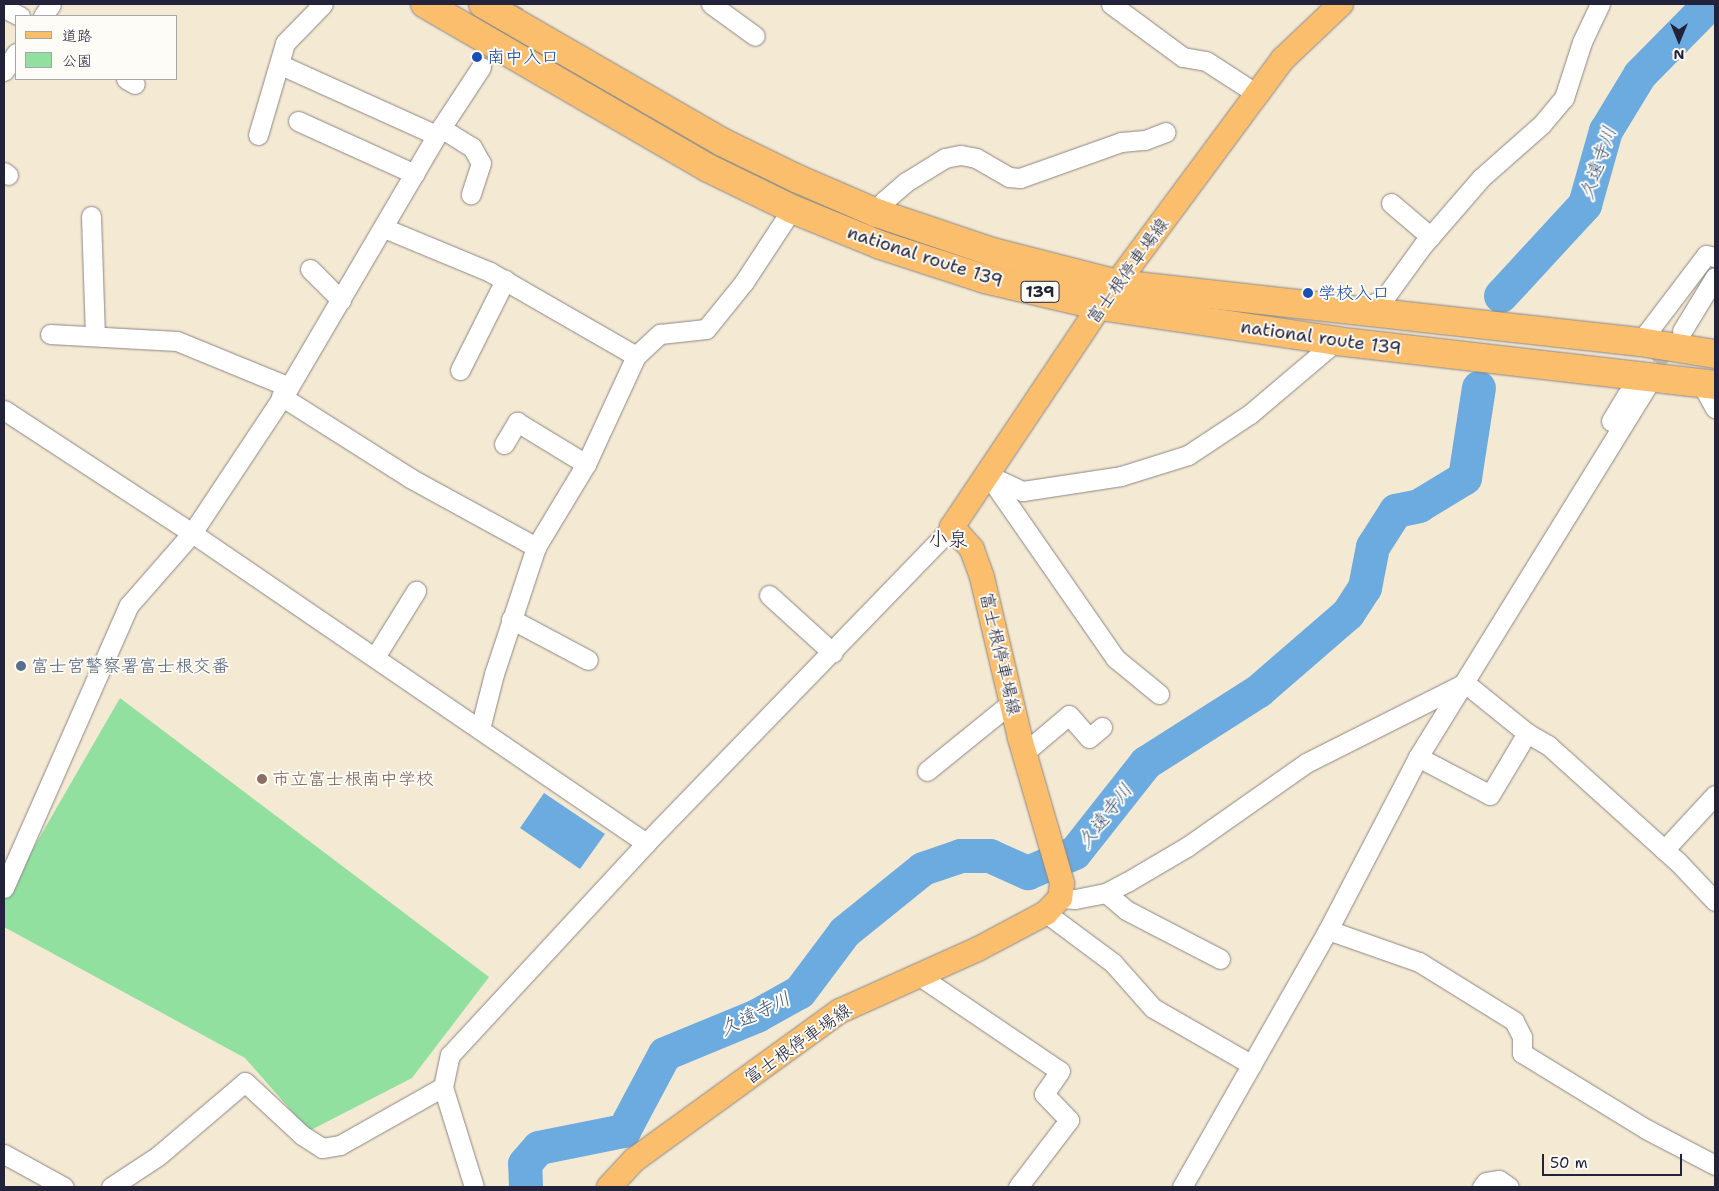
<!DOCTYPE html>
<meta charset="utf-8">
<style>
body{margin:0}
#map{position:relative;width:1719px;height:1191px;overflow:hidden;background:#f4e9d2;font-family:"Shantell Sans","Klee One",sans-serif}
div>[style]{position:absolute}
.green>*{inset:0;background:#92e09f}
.water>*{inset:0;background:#6cabdf}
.river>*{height:34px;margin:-17px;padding:0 17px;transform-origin:17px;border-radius:17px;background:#6cabdf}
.minor-tunnel>*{height:19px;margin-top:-9.5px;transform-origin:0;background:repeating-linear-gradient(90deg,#cac1b4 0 19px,transparent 0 28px)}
.roads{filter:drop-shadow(0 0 1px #8b8686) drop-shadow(0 0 1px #8b8686)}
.minor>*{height:19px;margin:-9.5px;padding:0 9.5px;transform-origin:9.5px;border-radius:9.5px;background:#fff}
.major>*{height:24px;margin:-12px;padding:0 12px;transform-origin:12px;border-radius:12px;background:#fabe6d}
.highway>*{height:28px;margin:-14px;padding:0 14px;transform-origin:14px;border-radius:14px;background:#fabe6d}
.dots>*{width:14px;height:14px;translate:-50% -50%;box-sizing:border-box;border:2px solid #fdfcf7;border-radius:50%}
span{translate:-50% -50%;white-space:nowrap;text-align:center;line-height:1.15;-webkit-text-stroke:4px #fdfcf7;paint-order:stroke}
.shield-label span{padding:1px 4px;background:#fdfcf7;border:1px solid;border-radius:4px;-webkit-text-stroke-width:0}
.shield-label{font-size:16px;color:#22223b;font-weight:700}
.transit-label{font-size:18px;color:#164399}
.left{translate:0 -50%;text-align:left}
.street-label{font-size:18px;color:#22223b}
.service-label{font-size:18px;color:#4e5e75}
.education-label{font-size:18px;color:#785e54}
.water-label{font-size:19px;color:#40597d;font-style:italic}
.quarter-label{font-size:20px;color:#22223b}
.frame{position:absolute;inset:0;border:5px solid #22223b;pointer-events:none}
.legend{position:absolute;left:15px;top:15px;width:162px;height:65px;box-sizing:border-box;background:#fdfcf7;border:1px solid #a5a5ac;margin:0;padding:6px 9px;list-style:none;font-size:15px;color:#22223b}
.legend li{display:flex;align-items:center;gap:10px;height:25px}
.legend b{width:25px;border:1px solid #a5a5ac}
.north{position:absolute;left:1654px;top:15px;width:50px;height:50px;-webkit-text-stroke:4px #fdfcf7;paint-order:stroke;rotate:180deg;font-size:14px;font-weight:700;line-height:20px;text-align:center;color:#22223b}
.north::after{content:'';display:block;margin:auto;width:18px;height:22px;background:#22223b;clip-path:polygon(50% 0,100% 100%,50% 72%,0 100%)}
.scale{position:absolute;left:1542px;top:1154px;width:140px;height:22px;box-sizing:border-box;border:2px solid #22223b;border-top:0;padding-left:6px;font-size:15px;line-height:18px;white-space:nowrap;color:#22223b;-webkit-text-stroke:4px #fdfcf7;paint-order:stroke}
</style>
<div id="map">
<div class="green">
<div style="clip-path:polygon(120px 698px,489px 977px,412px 1078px,309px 1131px,245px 1058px,4px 927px,4px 899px)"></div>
</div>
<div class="water">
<div style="clip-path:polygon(544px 793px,605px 834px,580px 869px,520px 828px)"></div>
</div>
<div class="river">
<div style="left:1501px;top:296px;width:124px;rotate:-47.3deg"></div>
<div style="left:1585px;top:205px;width:77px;rotate:-74.2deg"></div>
<div style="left:1606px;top:131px;width:66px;rotate:-58.7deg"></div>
<div style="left:1640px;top:75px;width:100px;rotate:-45.4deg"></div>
<div style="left:526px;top:1187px;width:23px;rotate:-92deg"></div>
<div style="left:525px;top:1164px;width:21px;rotate:-49deg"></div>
<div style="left:539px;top:1148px;width:87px;rotate:-11.3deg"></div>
<div style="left:624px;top:1131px;width:87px;rotate:-62deg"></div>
<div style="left:665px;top:1054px;width:100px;rotate:-22.4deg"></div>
<div style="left:757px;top:1016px;width:49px;rotate:-29.2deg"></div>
<div style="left:800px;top:992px;width:75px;rotate:-53.1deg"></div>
<div style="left:845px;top:932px;width:100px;rotate:-38.9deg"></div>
<div style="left:923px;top:869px;width:40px;rotate:-18.9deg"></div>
<div style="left:961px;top:856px;width:29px"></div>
<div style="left:990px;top:856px;width:42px;rotate:24.1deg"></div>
<div style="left:1028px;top:873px;width:51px;rotate:-23.1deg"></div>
<div style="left:1075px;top:853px;width:115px;rotate:-51.7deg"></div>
<div style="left:1146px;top:763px;width:134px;rotate:-32.5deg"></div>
<div style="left:1259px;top:691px;width:118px;rotate:-40.9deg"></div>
<div style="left:1348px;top:614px;width:31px;rotate:-57deg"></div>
<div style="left:1365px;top:588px;width:42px;rotate:-79deg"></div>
<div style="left:1373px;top:547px;width:43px;rotate:-57.4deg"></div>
<div style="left:1396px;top:511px;width:24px;rotate:-12deg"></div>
<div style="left:1419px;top:506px;width:54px;rotate:-31.3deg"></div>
<div style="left:1465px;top:478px;width:91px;rotate:-81.2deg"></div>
</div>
<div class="minor-tunnel">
<div style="left:481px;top:67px;width:72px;rotate:-61.6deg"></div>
<div style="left:1637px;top:383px;width:58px;rotate:-49.2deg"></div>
</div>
<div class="roads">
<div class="minor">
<div style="left:711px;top:4px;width:54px;rotate:36deg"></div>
<div style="left:1111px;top:4px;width:89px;rotate:36.4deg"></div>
<div style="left:1183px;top:57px;width:23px;rotate:10deg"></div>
<div style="left:1206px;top:61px;width:61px;rotate:32.9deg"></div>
<div style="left:4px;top:8px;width:18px;rotate:27deg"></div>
<div style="left:43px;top:16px;width:14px;rotate:-56deg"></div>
<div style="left:281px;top:65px;width:170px;rotate:24.3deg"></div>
<div style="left:4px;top:71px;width:22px;rotate:-56deg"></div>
<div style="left:126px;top:79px;width:10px;rotate:29deg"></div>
<div style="left:298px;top:121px;width:128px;rotate:24.4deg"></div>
<div style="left:441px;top:128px;width:36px;rotate:32deg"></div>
<div style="left:472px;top:147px;width:18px;rotate:61deg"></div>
<div style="left:481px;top:163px;width:33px;rotate:108deg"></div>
<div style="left:258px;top:135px;width:96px;rotate:-73.6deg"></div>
<div style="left:285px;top:43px;width:54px;rotate:-45.7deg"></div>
<div style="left:4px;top:172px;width:5px;rotate:37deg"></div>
<div style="left:1391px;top:203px;width:52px;rotate:40.4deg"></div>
<div style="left:877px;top:213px;width:14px;rotate:-60deg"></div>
<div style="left:884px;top:201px;width:29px;rotate:-41deg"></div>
<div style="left:906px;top:182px;width:46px;rotate:-31.6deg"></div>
<div style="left:945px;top:158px;width:16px;rotate:-11deg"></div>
<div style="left:961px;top:155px;width:15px;rotate:11deg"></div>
<div style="left:976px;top:158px;width:38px;rotate:30deg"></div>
<div style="left:1009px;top:177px;width:11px;rotate:5deg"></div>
<div style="left:1020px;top:178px;width:107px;rotate:-19.6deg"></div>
<div style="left:1121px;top:142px;width:24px;rotate:-5deg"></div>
<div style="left:1145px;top:140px;width:22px;rotate:-21deg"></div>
<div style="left:91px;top:216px;width:120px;rotate:88.1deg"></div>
<div style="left:384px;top:228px;width:115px;rotate:22.5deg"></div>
<div style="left:490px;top:272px;width:168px;rotate:29.9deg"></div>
<div style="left:636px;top:356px;width:119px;rotate:114.8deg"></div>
<div style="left:586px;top:464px;width:97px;rotate:121.1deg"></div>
<div style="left:536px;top:547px;width:134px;rotate:108.3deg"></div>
<div style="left:494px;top:674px;width:57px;rotate:104.3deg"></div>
<div style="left:310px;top:269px;width:44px;rotate:45deg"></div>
<div style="left:1359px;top:309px;width:26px;rotate:-21deg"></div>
<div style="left:1383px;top:300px;width:68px;rotate:-54deg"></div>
<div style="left:1423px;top:245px;width:89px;rotate:-49.1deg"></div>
<div style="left:1481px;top:178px;width:81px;rotate:-41.5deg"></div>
<div style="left:1542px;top:124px;width:34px;rotate:-50deg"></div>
<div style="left:1564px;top:98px;width:59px;rotate:-72.2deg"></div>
<div style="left:1582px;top:42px;width:42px;rotate:-64.7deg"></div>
<div style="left:1682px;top:331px;width:63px;rotate:-58.6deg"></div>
<div style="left:50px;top:334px;width:127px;rotate:3.2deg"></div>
<div style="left:177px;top:341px;width:121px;rotate:22.3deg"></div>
<div style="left:1640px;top:342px;width:109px;rotate:-52.8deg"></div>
<div style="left:1706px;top:255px;width:9px;rotate:13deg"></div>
<div style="left:636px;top:356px;width:33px;rotate:-43deg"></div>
<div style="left:660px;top:334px;width:46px;rotate:-6.2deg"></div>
<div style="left:706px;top:329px;width:60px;rotate:-51deg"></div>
<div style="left:744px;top:282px;width:87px;rotate:-56.7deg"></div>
<div style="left:460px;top:370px;width:101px;rotate:-63.4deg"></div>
<div style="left:1701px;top:383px;width:29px;rotate:61deg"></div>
<div style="left:281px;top:396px;width:153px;rotate:32.4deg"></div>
<div style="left:410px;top:478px;width:144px;rotate:28.7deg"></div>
<div style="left:4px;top:410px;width:225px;rotate:33.2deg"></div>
<div style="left:192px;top:533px;width:550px;rotate:34.33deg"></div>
<div style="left:1611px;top:421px;width:31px;rotate:-59deg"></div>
<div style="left:504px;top:444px;width:26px;rotate:-59deg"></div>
<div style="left:517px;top:422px;width:81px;rotate:31.3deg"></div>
<div style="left:988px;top:475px;width:38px;rotate:25deg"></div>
<div style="left:1023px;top:491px;width:99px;rotate:-8.7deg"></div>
<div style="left:1121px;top:476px;width:70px;rotate:-17.4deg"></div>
<div style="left:1188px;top:455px;width:74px;rotate:-33.5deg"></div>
<div style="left:1250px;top:414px;width:113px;rotate:-40.3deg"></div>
<div style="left:988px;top:475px;width:223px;rotate:55.2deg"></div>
<div style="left:1115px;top:658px;width:57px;rotate:39.3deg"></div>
<div style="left:769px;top:595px;width:86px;rotate:42.2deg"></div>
<div style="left:511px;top:619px;width:87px;rotate:28deg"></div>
<div style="left:375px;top:657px;width:78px;rotate:-58.2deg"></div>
<div style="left:1025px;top:752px;width:57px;rotate:-40.1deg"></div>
<div style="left:1069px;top:715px;width:30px;rotate:49deg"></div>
<div style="left:1089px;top:738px;width:17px;rotate:-40deg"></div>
<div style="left:1418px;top:757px;width:81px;rotate:27.8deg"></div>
<div style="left:1490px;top:795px;width:72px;rotate:-59.2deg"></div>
<div style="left:927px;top:771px;width:109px;rotate:-39.1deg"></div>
<div style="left:1664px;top:850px;width:75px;rotate:-47.2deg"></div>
<div style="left:4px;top:888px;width:309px;rotate:-66.2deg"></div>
<div style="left:129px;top:605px;width:96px;rotate:-48.8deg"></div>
<div style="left:192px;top:533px;width:175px;rotate:-56.4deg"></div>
<div style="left:289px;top:387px;width:300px;rotate:-59.6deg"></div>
<div style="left:441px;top:128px;width:73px;rotate:-56.7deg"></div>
<div style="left:1106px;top:893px;width:26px;rotate:40deg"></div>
<div style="left:1126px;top:910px;width:106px;rotate:27.5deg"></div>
<div style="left:1060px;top:898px;width:15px;rotate:4deg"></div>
<div style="left:1075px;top:899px;width:32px;rotate:-11deg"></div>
<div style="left:1106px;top:893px;width:24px;rotate:-28deg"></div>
<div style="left:1127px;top:882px;width:71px;rotate:-30.5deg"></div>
<div style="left:1188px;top:846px;width:144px;rotate:-35.1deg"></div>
<div style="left:1306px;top:763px;width:178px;rotate:-26.7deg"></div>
<div style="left:1465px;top:683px;width:80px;rotate:38.9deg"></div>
<div style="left:1527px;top:733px;width:24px;rotate:30deg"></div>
<div style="left:1548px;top:745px;width:175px;rotate:42deg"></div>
<div style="left:1678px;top:862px;width:54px;rotate:46.5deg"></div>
<div style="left:1046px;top:913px;width:84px;rotate:36.7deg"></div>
<div style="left:1113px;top:963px;width:60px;rotate:48.4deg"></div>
<div style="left:1153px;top:1008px;width:114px;rotate:29.9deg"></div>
<div style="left:1328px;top:930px;width:96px;rotate:19.4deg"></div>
<div style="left:1419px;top:962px;width:112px;rotate:31.8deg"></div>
<div style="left:1514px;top:1021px;width:18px;rotate:63deg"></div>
<div style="left:1522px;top:1037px;width:16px;rotate:90deg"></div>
<div style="left:1522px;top:1053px;width:145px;rotate:31.5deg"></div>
<div style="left:1646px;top:1129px;width:78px;rotate:27.6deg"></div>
<div style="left:918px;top:975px;width:171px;rotate:34.1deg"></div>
<div style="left:1060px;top:1071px;width:28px;rotate:125deg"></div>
<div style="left:1044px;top:1094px;width:36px;rotate:46deg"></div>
<div style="left:1069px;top:1120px;width:84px;rotate:127.3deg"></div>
<div style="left:4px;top:1154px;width:68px;rotate:28.8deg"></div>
<div style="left:111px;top:1187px;width:56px;rotate:-33.4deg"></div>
<div style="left:158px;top:1156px;width:114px;rotate:-40.4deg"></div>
<div style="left:245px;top:1082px;width:78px;rotate:42.9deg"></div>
<div style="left:302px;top:1135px;width:24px;rotate:33deg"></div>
<div style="left:322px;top:1148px;width:18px;rotate:-9deg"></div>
<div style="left:340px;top:1145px;width:118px;rotate:-29.4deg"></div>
<div style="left:474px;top:1187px;width:105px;rotate:-107.2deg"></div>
<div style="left:443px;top:1087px;width:33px;rotate:-78deg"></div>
<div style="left:450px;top:1055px;width:289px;rotate:-47.2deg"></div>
<div style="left:646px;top:843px;width:440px;rotate:-45.9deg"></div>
<div style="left:1182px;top:1187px;width:296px;rotate:-60.4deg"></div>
<div style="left:1328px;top:930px;width:195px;rotate:-62.5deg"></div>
<div style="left:1418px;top:757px;width:447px;rotate:-58.3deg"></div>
<div style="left:1482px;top:1187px;width:6px;rotate:-51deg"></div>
<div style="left:1486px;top:1182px;width:13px;rotate:-9deg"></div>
<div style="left:1499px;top:1180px;width:12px;rotate:35deg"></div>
</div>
<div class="major">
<div style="left:609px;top:1187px;width:37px;rotate:-47deg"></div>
<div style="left:634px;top:1160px;width:254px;rotate:-35.9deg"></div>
<div style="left:840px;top:1011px;width:151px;rotate:-24.2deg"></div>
<div style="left:978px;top:949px;width:77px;rotate:-27.9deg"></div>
<div style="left:1046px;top:913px;width:21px;rotate:-47deg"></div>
<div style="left:1060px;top:898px;width:15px;rotate:-82deg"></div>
<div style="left:1062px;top:883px;width:151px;rotate:-106.2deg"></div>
<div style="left:1020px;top:738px;width:165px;rotate:-103.3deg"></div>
<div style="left:982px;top:577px;width:30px;rotate:-110deg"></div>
<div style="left:972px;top:549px;width:30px;rotate:-132deg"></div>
<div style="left:952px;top:527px;width:266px;rotate:-56.2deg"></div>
<div style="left:1100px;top:306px;width:264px;rotate:-53.5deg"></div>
<div style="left:1257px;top:94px;width:44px;rotate:-53.4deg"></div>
<div style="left:1283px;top:59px;width:80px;rotate:-43.5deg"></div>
</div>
<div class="highway">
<div style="left:425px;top:4px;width:327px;rotate:30.1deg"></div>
<div style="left:708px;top:168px;width:93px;rotate:26deg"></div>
<div style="left:792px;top:209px;width:95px;rotate:22.2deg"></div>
<div style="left:880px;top:245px;width:110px;rotate:17.9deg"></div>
<div style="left:985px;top:279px;width:118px;rotate:13.2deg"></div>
<div style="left:1100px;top:306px;width:239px;rotate:8.4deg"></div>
<div style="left:1336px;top:341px;width:382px;rotate:6.6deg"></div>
<div style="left:483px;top:4px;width:276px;rotate:30deg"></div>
<div style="left:722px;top:142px;width:85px;rotate:26deg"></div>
<div style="left:798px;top:179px;width:86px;rotate:23.3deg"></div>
<div style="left:877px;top:213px;width:122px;rotate:18.6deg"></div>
<div style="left:993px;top:252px;width:129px;rotate:14.4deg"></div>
<div style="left:1118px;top:284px;width:525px;rotate:6.34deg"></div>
<div style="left:1640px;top:342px;width:76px;rotate:9.1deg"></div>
</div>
</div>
<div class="dots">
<div style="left:477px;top:57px;background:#1a4fb4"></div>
<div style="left:1308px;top:293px;background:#1a4fb4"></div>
<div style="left:21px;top:666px;background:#5c6f8a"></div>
<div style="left:262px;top:779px;background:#8d6e63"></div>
</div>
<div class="shield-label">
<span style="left:1040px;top:292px">139</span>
</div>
<div class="transit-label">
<span class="left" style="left:487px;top:57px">南中入口</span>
<span class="left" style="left:1318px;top:293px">学校入口</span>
</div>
<div class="street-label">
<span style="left:925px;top:257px;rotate:18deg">national route 139</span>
<span style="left:1128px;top:271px;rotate:-54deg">富士根停車場線</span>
<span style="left:1321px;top:338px;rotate:8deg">national route 139</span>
<span style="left:1000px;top:654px;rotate:77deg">富士根停車場線</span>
<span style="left:798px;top:1044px;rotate:-35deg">富士根停車場線</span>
</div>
<div class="service-label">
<span class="left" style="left:31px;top:666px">富士宮警察署富士根交番</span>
</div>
<div class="education-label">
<span class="left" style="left:272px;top:779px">市立富士根南中学校</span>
</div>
<div class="water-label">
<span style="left:1598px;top:163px;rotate:-71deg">久遠寺川</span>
<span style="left:1105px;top:816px;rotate:-52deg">久遠寺川</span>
<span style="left:755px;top:1014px;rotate:-26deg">久遠寺川</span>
</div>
<div class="quarter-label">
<span style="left:948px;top:539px">小泉</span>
</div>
<div class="frame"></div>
<ul class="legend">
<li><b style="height:6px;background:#fabe6d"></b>道路</li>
<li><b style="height:14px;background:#92e09f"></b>公園</li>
</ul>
<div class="north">N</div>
<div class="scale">50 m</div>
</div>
